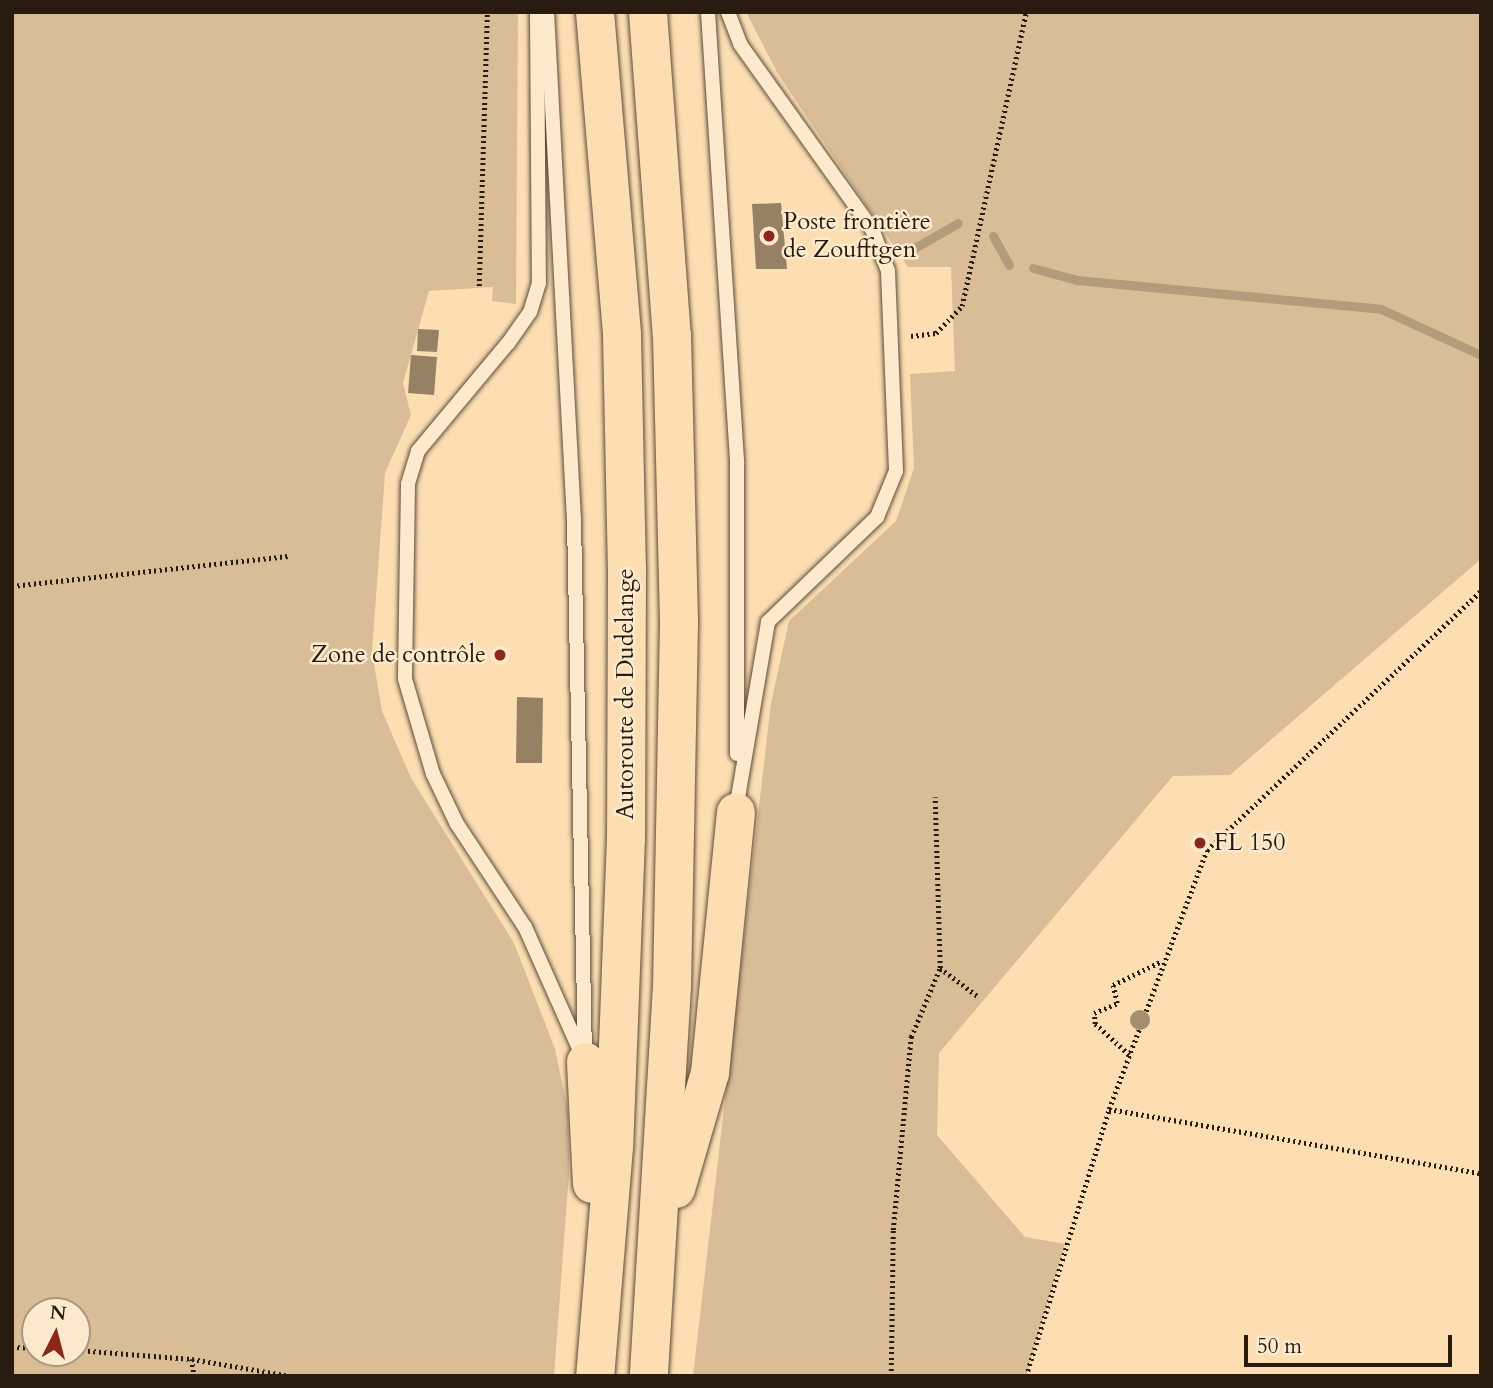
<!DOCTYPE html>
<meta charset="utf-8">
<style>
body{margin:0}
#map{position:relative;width:1493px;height:1388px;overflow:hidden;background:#fcdeb2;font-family:Cardo,serif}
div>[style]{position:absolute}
.green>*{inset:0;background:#d8bd97}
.stream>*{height:9px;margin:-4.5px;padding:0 4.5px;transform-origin:4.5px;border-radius:4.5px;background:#b49c7b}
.building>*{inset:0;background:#968165}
.path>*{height:4.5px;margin-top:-2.25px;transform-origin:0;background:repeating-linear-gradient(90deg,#281c11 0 2px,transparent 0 5.5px)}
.roads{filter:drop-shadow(0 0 2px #5d4c39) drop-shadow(0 0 2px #5d4c39)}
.service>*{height:14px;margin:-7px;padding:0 7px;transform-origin:7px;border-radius:7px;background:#fdeacd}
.motorway>*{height:38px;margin:-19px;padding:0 19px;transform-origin:19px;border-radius:19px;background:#fcdeb2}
.trees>*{width:20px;height:20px;margin:-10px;border-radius:50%;background:#a58e6f}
.dots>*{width:19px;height:19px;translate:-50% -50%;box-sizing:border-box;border:4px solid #fdeacd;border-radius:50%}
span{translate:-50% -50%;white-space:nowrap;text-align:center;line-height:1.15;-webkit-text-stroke:5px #fdeacd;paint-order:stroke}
.poi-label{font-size:24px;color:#281c11}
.left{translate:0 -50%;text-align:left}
.right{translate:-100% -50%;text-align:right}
.street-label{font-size:24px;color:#281c11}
.frame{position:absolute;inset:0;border:14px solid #281c11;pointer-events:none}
.north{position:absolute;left:21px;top:1297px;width:70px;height:70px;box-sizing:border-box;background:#fdeacd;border:2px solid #a89882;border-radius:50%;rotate:6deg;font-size:19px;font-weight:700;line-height:28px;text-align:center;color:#281c11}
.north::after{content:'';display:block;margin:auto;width:24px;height:32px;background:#8f2418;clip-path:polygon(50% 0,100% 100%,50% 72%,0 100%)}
.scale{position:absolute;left:1244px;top:1335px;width:208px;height:32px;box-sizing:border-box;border:4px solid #281c11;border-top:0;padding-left:9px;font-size:21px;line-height:24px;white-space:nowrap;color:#281c11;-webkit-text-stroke:5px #fdeacd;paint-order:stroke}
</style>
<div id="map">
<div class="green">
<div style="clip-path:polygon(evenodd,12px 12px,518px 12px,516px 304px,492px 301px,493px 287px,429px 291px,403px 383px,411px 415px,385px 473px,372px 652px,382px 711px,411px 778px,514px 943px,555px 1049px,568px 1110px,569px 1173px,554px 1376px,12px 1376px,12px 12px,35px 1311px,77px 1311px,77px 1353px,35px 1353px,35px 1311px)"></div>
<div style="clip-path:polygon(746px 12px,1481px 12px,1481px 559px,1230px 775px,1173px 776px,939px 1053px,937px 1135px,1025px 1237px,1065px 1244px,1026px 1376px,693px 1376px,771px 703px,789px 621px,896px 521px,914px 468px,910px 374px,955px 371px,951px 267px,908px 267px,778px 74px)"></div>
</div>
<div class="stream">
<div style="left:993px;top:236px;width:33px;rotate:61deg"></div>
<div style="left:911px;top:250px;width:54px;rotate:-29.9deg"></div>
<div style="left:1033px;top:268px;width:46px;rotate:15.3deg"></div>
<div style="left:1077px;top:280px;width:305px;rotate:5.4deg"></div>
<div style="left:1381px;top:309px;width:110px;rotate:24.7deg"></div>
</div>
<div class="building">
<div style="clip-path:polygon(781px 203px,787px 269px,756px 269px,752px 204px)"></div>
<div style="clip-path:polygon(418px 329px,439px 330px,437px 352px,417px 351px)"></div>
<div style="clip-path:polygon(411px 355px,437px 357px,434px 395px,408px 393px)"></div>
<div style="clip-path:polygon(517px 697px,543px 698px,542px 763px,516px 763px)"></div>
</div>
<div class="path">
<div style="left:479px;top:286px;width:274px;rotate:-88.3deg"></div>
<div style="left:911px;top:336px;width:25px;rotate:-7deg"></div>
<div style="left:936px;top:333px;width:37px;rotate:-46deg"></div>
<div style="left:962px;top:306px;width:301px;rotate:-77.7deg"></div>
<div style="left:12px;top:586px;width:280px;rotate:-6.2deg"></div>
<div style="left:940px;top:968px;width:49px;rotate:36.6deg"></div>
<div style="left:1129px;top:1055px;width:46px;rotate:-137.6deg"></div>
<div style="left:1095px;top:1024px;width:11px;rotate:-95deg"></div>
<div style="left:1094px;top:1013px;width:25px;rotate:-23deg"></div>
<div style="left:1117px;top:1003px;width:18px;rotate:-103deg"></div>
<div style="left:1113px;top:985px;width:55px;rotate:-26.1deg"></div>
<div style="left:1109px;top:1109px;width:377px;rotate:9.8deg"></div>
<div style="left:12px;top:1347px;width:23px;rotate:2deg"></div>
<div style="left:77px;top:1350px;width:115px;rotate:4.5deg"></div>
<div style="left:192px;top:1359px;width:99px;rotate:9.8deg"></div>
<div style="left:192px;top:1359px;width:17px;rotate:83deg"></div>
<div style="left:891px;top:1376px;width:146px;rotate:-89.2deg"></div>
<div style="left:893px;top:1230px;width:194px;rotate:-84.7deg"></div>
<div style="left:911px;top:1037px;width:75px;rotate:-67.2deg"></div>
<div style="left:940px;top:968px;width:171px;rotate:-91.7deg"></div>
<div style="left:1026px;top:1376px;width:280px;rotate:-72.7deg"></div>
<div style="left:1109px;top:1109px;width:277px;rotate:-69.3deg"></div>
<div style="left:1207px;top:850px;width:377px;rotate:-43.4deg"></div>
</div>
<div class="roads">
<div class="service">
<div style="left:537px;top:12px;width:271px;rotate:89.6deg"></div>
<div style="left:539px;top:283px;width:30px;rotate:107deg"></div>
<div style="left:530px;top:312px;width:38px;rotate:125deg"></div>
<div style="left:508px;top:343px;width:141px;rotate:129.8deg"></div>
<div style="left:418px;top:451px;width:34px;rotate:107deg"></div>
<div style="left:408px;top:484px;width:195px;rotate:90.9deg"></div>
<div style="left:405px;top:679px;width:99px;rotate:73.6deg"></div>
<div style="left:433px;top:774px;width:55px;rotate:64.4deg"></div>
<div style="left:457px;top:824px;width:123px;rotate:56.6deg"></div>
<div style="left:525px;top:927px;width:148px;rotate:66deg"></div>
<div style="left:547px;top:12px;width:510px;rotate:86.96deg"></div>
<div style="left:574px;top:521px;width:533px;rotate:88.82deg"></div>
<div style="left:708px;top:12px;width:453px;rotate:86.3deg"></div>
<div style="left:737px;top:464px;width:290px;rotate:90deg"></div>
<div style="left:728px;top:12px;width:34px;rotate:69deg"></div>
<div style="left:740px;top:44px;width:227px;rotate:54.5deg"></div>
<div style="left:872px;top:229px;width:45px;rotate:69.1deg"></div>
<div style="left:888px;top:271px;width:200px;rotate:87.7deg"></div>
<div style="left:896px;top:471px;width:50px;rotate:112.4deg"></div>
<div style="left:877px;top:517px;width:151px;rotate:136.1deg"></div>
<div style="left:768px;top:622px;width:191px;rotate:99.7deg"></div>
</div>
<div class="motorway">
<div style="left:595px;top:12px;width:324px;rotate:85.2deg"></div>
<div style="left:622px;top:335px;width:233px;rotate:88.8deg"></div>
<div style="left:627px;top:568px;width:270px;rotate:90.2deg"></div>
<div style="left:626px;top:838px;width:309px;rotate:92.2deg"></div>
<div style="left:614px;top:1147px;width:230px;rotate:94.7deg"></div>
<div style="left:648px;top:12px;width:324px;rotate:85.8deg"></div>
<div style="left:672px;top:335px;width:288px;rotate:88.6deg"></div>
<div style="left:679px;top:623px;width:363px;rotate:91.1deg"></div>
<div style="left:672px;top:986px;width:391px;rotate:93.4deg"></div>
<div style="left:586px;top:1062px;width:122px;rotate:87.2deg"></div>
<div style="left:676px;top:1189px;width:121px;rotate:-73.7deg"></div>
<div style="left:710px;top:1073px;width:262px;rotate:-84.3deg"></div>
</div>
</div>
<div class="trees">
<div style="left:1140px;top:1020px"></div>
</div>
<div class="dots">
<div style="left:769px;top:236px;background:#8f2418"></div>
<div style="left:500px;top:655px;background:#8f2418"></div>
<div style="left:1200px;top:843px;background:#8f2418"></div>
</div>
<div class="poi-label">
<span class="left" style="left:783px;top:236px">Poste frontière<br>de Zoufftgen</span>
<span class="right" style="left:486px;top:655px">Zone de contrôle</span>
<span class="left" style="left:1214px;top:843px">FL 150</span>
</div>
<div class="street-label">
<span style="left:626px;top:694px;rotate:-90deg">Autoroute de Dudelange</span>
</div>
<div class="frame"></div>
<div class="north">N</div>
<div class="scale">50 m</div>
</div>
